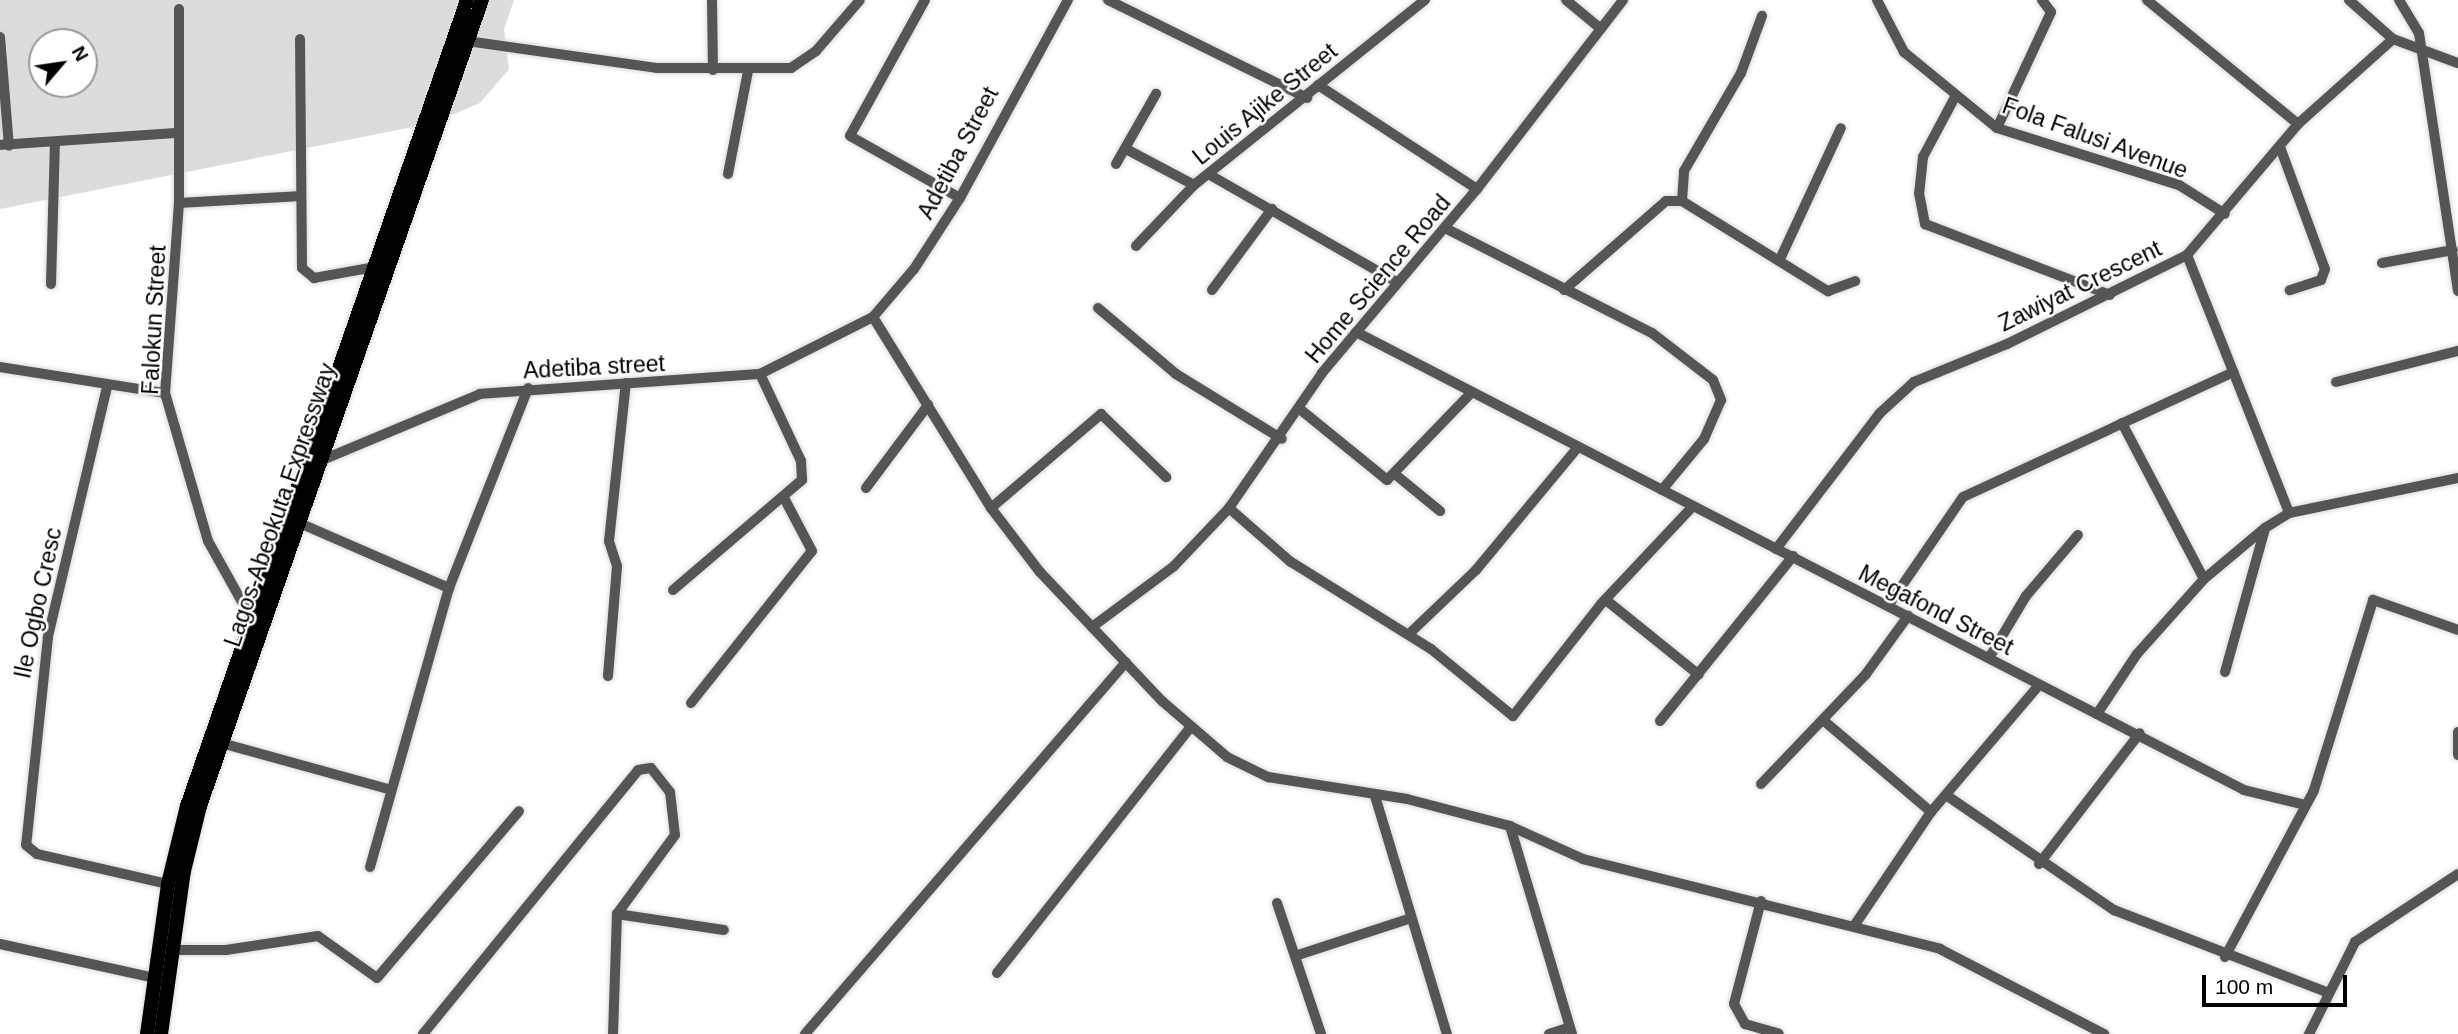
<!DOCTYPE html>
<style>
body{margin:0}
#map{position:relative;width:2458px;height:1034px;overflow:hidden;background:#fff;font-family:Helvetica,sans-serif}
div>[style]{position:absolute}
.green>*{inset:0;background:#dcdcdc}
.roads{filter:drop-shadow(0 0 2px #dbdbdb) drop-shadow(0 0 2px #dbdbdb)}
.minor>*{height:10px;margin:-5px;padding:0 5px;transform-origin:5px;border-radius:5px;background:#555}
.highway>*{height:14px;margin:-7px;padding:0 7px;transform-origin:7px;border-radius:7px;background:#000}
span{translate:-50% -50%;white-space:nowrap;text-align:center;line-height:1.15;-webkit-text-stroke:5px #fff;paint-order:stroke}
.street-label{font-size:23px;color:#000}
.north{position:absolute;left:28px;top:28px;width:70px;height:70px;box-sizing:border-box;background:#fff;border:2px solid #999;border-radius:50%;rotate:61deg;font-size:19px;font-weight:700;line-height:28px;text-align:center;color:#000}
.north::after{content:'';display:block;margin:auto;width:24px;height:32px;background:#000;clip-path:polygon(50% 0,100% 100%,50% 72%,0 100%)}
.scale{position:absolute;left:2202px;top:975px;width:145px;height:32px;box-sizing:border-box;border:4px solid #000;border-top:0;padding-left:9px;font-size:21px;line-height:24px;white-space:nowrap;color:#000;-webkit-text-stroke:5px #fff;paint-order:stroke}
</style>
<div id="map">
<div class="green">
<div style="clip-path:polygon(evenodd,0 0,514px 0,504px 29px,509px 69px,480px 103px,433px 123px,0 209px,0 0,42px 42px,84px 42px,84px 84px,42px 84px,42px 42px)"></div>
</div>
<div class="roads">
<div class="minor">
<div style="left:712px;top:0;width:70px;rotate:89.2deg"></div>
<div style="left:925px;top:0;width:155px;rotate:118.9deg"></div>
<div style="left:850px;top:136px;width:126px;rotate:29.4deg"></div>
<div style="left:1108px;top:0;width:222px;rotate:26.2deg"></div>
<div style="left:1566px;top:0;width:45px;rotate:39.6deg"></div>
<div style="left:1877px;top:0;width:59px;rotate:62.6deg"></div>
<div style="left:1904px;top:52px;width:120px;rotate:39.3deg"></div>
<div style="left:1997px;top:128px;width:191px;rotate:17.4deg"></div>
<div style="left:2179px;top:185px;width:54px;rotate:32.2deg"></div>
<div style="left:2147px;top:0;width:195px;rotate:39.4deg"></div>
<div style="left:2349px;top:0;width:59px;rotate:41.6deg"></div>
<div style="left:2393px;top:39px;width:69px;rotate:20.3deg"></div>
<div style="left:2399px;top:0;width:39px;rotate:59deg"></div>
<div style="left:2419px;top:33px;width:261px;rotate:81.4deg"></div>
<div style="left:179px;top:9px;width:194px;rotate:90deg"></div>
<div style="left:179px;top:203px;width:191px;rotate:94.2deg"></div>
<div style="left:165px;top:393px;width:154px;rotate:73.8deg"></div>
<div style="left:208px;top:541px;width:86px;rotate:60.8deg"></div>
<div style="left:0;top:37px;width:109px;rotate:85.3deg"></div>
<div style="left:300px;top:39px;width:229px;rotate:89.5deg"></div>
<div style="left:302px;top:268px;width:16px;rotate:40deg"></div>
<div style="left:314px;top:278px;width:56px;rotate:-10.3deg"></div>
<div style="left:467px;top:41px;width:191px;rotate:8.1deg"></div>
<div style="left:656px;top:68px;width:135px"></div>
<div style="left:791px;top:68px;width:30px;rotate:-34deg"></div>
<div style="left:816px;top:51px;width:67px;rotate:-49.2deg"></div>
<div style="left:1318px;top:85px;width:190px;rotate:33.2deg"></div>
<div style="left:1955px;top:97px;width:68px;rotate:118.1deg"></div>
<div style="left:1923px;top:157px;width:36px;rotate:96deg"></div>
<div style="left:1919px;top:193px;width:32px;rotate:79deg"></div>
<div style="left:1925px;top:224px;width:198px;rotate:21deg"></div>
<div style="left:1997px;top:128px;width:128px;rotate:-65deg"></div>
<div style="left:2051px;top:12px;width:15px;rotate:-127deg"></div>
<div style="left:0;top:145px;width:178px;rotate:-3.9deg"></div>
<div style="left:2280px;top:147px;width:130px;rotate:69.8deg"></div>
<div style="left:2325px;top:269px;width:12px;rotate:110deg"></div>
<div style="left:2321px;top:280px;width:33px;rotate:162deg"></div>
<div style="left:1126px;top:149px;width:77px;rotate:27.9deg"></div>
<div style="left:1116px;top:164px;width:81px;rotate:-60.3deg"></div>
<div style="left:728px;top:174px;width:105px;rotate:-79deg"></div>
<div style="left:1210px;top:175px;width:213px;rotate:29.8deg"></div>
<div style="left:1682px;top:201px;width:30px;rotate:-86deg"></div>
<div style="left:1684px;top:171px;width:113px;rotate:-59.8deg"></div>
<div style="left:1741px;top:73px;width:61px;rotate:-69.8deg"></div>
<div style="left:179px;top:203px;width:122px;rotate:-3.3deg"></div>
<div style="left:1445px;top:228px;width:232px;rotate:26.9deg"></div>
<div style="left:1652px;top:333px;width:77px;rotate:37.6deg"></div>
<div style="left:1713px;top:380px;width:22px;rotate:68deg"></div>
<div style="left:1721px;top:400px;width:43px;rotate:113.6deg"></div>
<div style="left:1704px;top:439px;width:66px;rotate:129.5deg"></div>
<div style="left:1136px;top:246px;width:84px;rotate:-46.4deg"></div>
<div style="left:1194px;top:185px;width:296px;rotate:-38.7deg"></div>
<div style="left:2187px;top:255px;width:277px;rotate:68.4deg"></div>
<div style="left:1781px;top:257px;width:142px;rotate:-65.1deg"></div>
<div style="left:2382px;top:263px;width:72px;rotate:-10.4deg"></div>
<div style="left:51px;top:284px;width:139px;rotate:-88.4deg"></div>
<div style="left:1212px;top:290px;width:101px;rotate:-53.5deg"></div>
<div style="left:1564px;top:290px;width:135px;rotate:-41.1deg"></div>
<div style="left:1666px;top:201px;width:16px"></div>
<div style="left:1682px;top:201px;width:172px;rotate:31.7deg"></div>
<div style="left:1828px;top:291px;width:29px;rotate:-20deg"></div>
<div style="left:1098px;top:308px;width:102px;rotate:40.2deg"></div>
<div style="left:1176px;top:374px;width:124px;rotate:31.5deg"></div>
<div style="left:873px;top:317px;width:225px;rotate:58.3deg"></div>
<div style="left:991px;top:508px;width:81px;rotate:52.6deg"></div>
<div style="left:1040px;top:572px;width:178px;rotate:46.6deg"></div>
<div style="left:1162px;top:701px;width:86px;rotate:40.7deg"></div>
<div style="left:1227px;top:757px;width:46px;rotate:26deg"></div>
<div style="left:1268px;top:777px;width:141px;rotate:9deg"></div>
<div style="left:1407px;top:799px;width:106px;rotate:14.7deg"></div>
<div style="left:1510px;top:826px;width:80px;rotate:24.3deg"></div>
<div style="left:1583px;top:859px;width:368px;rotate:14.1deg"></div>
<div style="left:1940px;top:949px;width:185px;rotate:27.4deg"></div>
<div style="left:1356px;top:332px;width:999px;rotate:27.28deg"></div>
<div style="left:2244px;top:790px;width:63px;rotate:13.8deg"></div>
<div style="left:0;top:367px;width:167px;rotate:9deg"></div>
<div style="left:2336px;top:382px;width:126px;rotate:-14.3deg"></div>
<div style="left:107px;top:387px;width:257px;rotate:103.3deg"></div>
<div style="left:48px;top:637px;width:209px;rotate:96deg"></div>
<div style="left:26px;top:845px;width:14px;rotate:39deg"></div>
<div style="left:37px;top:854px;width:134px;rotate:12.9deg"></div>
<div style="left:1301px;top:410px;width:111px;rotate:39.1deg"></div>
<div style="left:1387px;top:480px;width:122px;rotate:-46deg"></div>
<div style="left:2122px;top:423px;width:176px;rotate:62.3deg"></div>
<div style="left:320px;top:461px;width:173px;rotate:-22.7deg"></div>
<div style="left:480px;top:394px;width:281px;rotate:-4.1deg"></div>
<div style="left:760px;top:374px;width:127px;rotate:-26.8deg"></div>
<div style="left:873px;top:317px;width:63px;rotate:-49.5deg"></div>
<div style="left:914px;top:269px;width:85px;rotate:-57.1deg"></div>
<div style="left:960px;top:198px;width:226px;rotate:-61.4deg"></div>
<div style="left:1396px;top:475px;width:57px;rotate:39.3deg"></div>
<div style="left:866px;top:488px;width:104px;rotate:-53.2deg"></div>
<div style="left:991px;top:508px;width:145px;rotate:-40.5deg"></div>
<div style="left:1101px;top:414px;width:91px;rotate:44.1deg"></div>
<div style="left:1229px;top:508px;width:82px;rotate:41.1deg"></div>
<div style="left:1291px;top:562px;width:165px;rotate:31.9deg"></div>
<div style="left:1431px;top:649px;width:106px;rotate:39.3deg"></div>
<div style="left:1513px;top:716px;width:142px;rotate:-51.8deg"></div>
<div style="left:1601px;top:604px;width:134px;rotate:-46.8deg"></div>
<div style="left:297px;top:522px;width:166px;rotate:23.5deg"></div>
<div style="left:1776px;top:549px;width:171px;rotate:-52.6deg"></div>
<div style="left:1880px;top:413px;width:46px;rotate:-42.4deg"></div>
<div style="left:1914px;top:382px;width:100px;rotate:-22.2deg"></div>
<div style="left:2007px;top:344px;width:201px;rotate:-26.3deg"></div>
<div style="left:2187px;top:255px;width:172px;rotate:-49.7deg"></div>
<div style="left:2298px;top:124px;width:127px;rotate:-41.8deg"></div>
<div style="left:673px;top:590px;width:170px;rotate:-40.5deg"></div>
<div style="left:802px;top:480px;width:19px;rotate:-93deg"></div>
<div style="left:801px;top:461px;width:96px;rotate:-115.2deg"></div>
<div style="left:1606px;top:600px;width:119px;rotate:38.9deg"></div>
<div style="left:1888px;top:606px;width:132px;rotate:-55.5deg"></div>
<div style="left:1963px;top:497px;width:298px;rotate:-24.8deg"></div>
<div style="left:1092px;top:627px;width:102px;rotate:-36.6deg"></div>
<div style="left:1174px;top:566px;width:80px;rotate:-46.5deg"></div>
<div style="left:1229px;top:508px;width:164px;rotate:-55.4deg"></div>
<div style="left:1322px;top:373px;width:241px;rotate:-49.9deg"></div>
<div style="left:1477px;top:189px;width:239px;rotate:-52.3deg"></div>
<div style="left:1409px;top:634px;width:93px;rotate:-43.7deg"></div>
<div style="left:1476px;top:570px;width:160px;rotate:-50.3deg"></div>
<div style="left:1989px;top:658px;width:72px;rotate:-59.2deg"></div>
<div style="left:2026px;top:596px;width:80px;rotate:-49.6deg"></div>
<div style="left:2225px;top:672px;width:148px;rotate:-74.4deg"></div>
<div style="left:608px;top:676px;width:110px;rotate:-85.3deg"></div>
<div style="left:617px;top:566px;width:26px;rotate:-108deg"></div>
<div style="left:609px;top:541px;width:159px;rotate:-83.9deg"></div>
<div style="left:691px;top:703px;width:194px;rotate:-51.5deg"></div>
<div style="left:812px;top:551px;width:60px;rotate:-117.8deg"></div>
<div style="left:2097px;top:714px;width:72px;rotate:-56.3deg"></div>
<div style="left:2137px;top:654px;width:101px;rotate:-48.2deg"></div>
<div style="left:2204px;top:579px;width:80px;rotate:-39.9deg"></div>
<div style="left:2265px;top:528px;width:28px;rotate:-32deg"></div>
<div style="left:2289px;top:513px;width:173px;rotate:-11.7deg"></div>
<div style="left:1823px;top:720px;width:142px;rotate:40.4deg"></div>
<div style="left:1660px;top:721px;width:212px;rotate:-51.1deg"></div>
<div style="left:2458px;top:732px;width:23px;rotate:90deg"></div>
<div style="left:221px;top:743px;width:173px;rotate:15.4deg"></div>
<div style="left:1761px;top:784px;width:152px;rotate:-46.3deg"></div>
<div style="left:1866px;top:674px;width:72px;rotate:-54.1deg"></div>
<div style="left:1946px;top:795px;width:204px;rotate:34.4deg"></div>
<div style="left:2114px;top:910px;width:228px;rotate:21.1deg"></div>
<div style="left:1375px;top:796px;width:249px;rotate:73.2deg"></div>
<div style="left:1510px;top:826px;width:217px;rotate:73.4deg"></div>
<div style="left:2039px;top:864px;width:165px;rotate:-52.4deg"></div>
<div style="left:370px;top:867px;width:290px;rotate:-74.2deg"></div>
<div style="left:449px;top:588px;width:215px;rotate:-68.4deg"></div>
<div style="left:1761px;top:901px;width:106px;rotate:104.7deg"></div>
<div style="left:1734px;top:1004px;width:23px;rotate:61deg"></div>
<div style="left:1745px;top:1024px;width:35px;rotate:16deg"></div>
<div style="left:1277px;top:903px;width:138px;rotate:71.4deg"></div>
<div style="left:617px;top:914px;width:108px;rotate:8.5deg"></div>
<div style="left:1854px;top:926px;width:138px;rotate:-56deg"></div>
<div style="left:1931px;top:812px;width:167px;rotate:-49.6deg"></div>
<div style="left:0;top:944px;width:158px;rotate:12.4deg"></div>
<div style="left:171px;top:950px;width:55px"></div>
<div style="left:226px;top:950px;width:93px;rotate:-8.7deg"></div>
<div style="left:318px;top:936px;width:72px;rotate:35.4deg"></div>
<div style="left:377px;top:978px;width:219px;rotate:-49.6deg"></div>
<div style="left:1298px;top:955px;width:116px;rotate:-18.1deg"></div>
<div style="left:2225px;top:957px;width:189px;rotate:-61.9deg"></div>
<div style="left:2314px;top:790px;width:199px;rotate:-72.7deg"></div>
<div style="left:2373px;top:600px;width:90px;rotate:19.4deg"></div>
<div style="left:997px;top:973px;width:312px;rotate:-51.8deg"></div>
<div style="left:423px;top:1034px;width:340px;rotate:-50.8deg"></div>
<div style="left:638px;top:770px;width:13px;rotate:-9deg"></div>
<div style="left:651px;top:768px;width:31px;rotate:52deg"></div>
<div style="left:670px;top:792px;width:43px;rotate:83.4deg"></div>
<div style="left:675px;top:835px;width:98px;rotate:126.3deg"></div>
<div style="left:617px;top:914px;width:120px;rotate:91.9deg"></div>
<div style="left:805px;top:1034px;width:491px;rotate:-49.2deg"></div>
<div style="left:1549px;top:1034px;width:22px;rotate:-18deg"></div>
<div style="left:2309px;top:1034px;width:103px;rotate:-63.4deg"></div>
<div style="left:2355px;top:942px;width:123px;rotate:-33.4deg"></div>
</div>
<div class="highway">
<div style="left:147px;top:1034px;width:151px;rotate:-82deg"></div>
<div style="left:168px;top:884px;width:80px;rotate:-76.3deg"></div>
<div style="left:187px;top:806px;width:853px;rotate:-70.84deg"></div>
<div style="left:161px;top:1034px;width:165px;rotate:-82deg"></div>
<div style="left:184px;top:871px;width:67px;rotate:-76.2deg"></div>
<div style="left:200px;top:806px;width:854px;rotate:-70.72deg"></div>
</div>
</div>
<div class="street-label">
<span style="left:1265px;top:104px;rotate:-39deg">Louis Ajike Street</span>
<span style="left:2095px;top:138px;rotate:20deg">Fola Falusi Avenue</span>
<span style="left:958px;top:153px;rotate:-62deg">Adetiba Street</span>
<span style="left:1378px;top:279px;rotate:-50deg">Home Science Road</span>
<span style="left:2080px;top:286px;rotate:-26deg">Zawiyat Crescent</span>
<span style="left:154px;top:320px;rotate:-87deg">Falokun Street</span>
<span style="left:594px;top:367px;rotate:-3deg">Adetiba street</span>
<span style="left:280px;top:505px;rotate:-71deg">Lagos-Abeokuta Expressway</span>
<span style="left:38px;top:603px;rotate:-78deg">Ile Ogbo Cresc</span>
<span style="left:1936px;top:610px;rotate:27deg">Megafond Street</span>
</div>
<div class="north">N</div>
<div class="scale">100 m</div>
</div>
